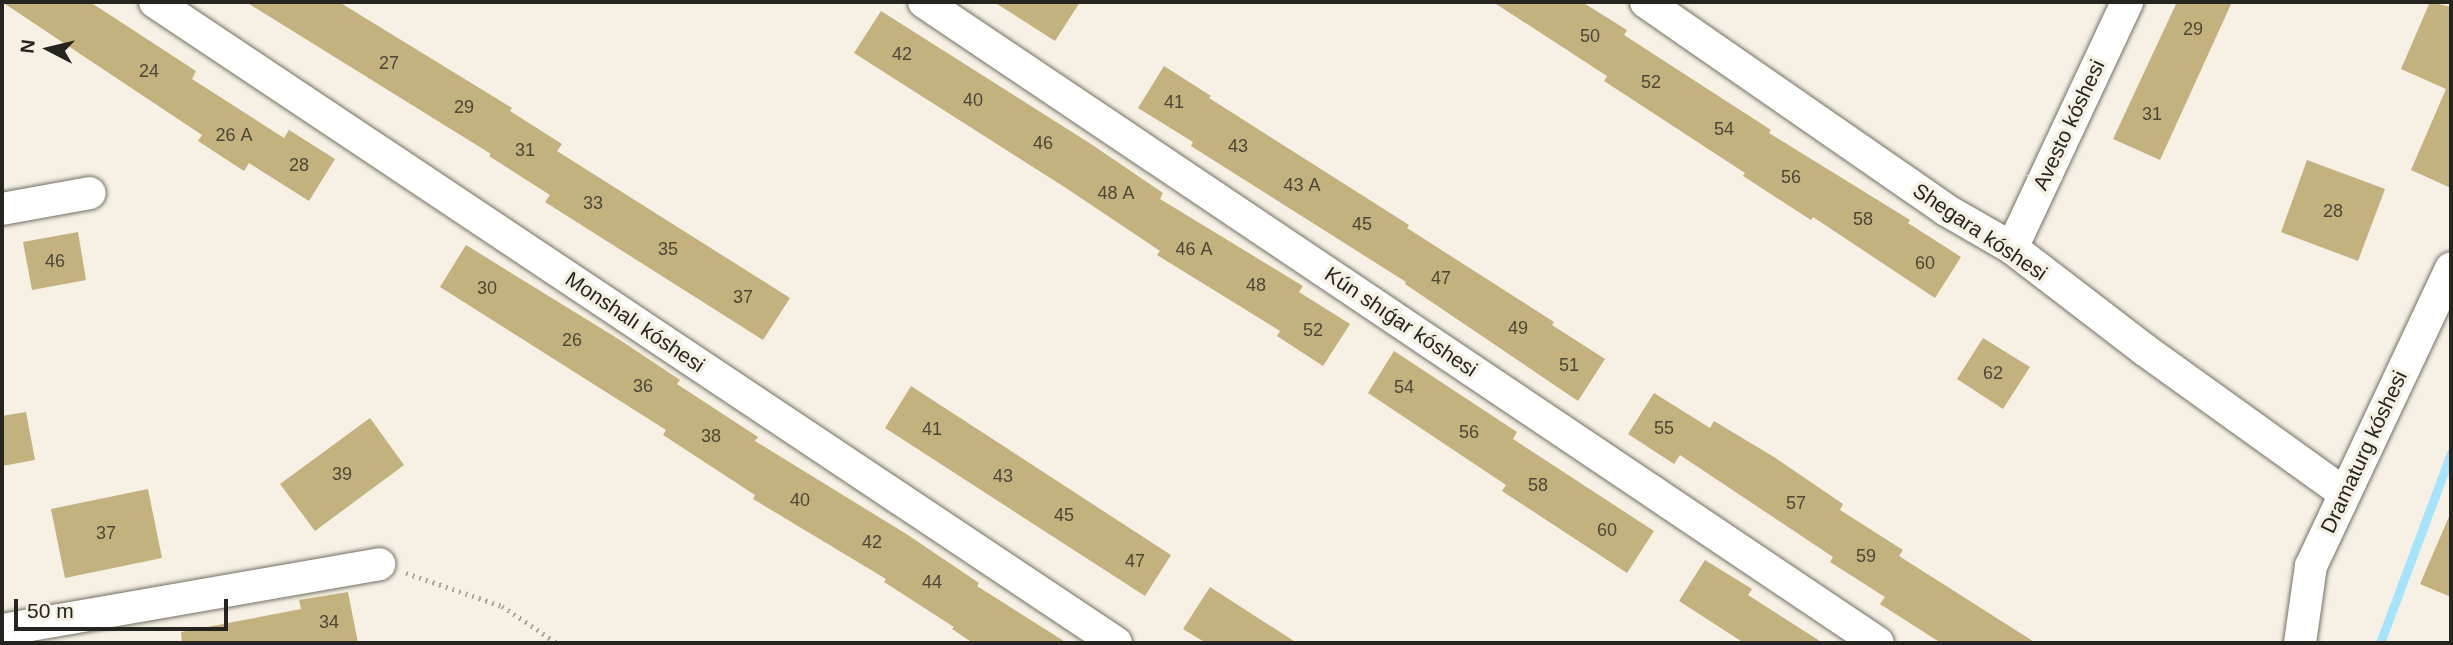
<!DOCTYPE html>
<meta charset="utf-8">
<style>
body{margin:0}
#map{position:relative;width:2453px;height:645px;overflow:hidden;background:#f6f1e4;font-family:Arial,sans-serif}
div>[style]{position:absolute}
.stream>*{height:9px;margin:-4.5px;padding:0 4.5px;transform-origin:4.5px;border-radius:4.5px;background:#a6e3fd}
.building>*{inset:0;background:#c3b17e}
.path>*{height:4.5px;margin-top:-2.25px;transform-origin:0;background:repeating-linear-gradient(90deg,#aca99e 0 2px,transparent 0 7px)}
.roads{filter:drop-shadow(0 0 2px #747064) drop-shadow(0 0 2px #747064)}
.minor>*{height:32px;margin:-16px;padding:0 16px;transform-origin:16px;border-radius:16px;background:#fff}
span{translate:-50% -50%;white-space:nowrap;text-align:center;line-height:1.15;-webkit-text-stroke:7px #f6f1e4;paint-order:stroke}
.number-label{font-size:18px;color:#4d4737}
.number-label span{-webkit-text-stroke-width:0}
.street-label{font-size:21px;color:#26241f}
.frame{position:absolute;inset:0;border:4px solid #26241f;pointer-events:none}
.north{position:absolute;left:14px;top:14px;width:70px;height:70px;-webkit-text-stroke:5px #f6f1e4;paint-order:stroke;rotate:277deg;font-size:19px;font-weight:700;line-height:28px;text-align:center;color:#26241f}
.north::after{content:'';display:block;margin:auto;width:24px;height:32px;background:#26241f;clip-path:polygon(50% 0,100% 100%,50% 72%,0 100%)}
.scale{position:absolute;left:14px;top:599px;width:214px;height:32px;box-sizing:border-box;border:4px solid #26241f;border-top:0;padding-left:9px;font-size:21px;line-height:24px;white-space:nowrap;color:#26241f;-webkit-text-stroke:5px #f6f1e4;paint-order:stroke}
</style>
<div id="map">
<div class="stream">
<div style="left:2380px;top:643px;width:203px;rotate:-69.5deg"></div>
</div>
<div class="building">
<div style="clip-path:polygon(2px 2px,90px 2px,196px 71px,192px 79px,284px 138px,289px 130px,335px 159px,309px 201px,249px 163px,244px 171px,198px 141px,202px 135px)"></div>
<div style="clip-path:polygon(246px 2px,339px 2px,512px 108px,510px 111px,562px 144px,557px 151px,790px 298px,763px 340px,545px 202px,550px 195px,489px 156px,491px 154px)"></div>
<div style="clip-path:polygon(994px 2px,1080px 2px,1055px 41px)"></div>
<div style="clip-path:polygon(1493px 2px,1582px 2px,1627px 30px,1624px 35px,1771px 130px,1769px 133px,1910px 220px,1908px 223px,1961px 257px,1935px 298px,1813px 217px,1811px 220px,1743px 176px,1745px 173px,1604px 81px,1607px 76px)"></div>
<div style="clip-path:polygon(2177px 2px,2232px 2px,2160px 160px,2113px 139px)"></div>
<div style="clip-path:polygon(2430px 2px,2451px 7px,2451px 188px,2411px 170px,2446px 89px,2401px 69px)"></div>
<div style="clip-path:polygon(881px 11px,1091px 144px,1163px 193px,1160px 199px,1303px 286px,1299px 292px,1350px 324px,1323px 366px,1277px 336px,1280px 331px,1157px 255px,1160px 251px,1069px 190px,854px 53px)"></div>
<div style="clip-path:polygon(1164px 66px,1211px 96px,1209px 98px,1409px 225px,1407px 228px,1554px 322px,1552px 325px,1605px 359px,1578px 401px,1405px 284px,1406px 282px,1191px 146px,1193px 142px,1138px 108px)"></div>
<div style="clip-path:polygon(2307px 160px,2385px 189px,2358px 261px,2281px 232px)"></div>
<div style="clip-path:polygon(78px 232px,86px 280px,32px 290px,23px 242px)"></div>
<div style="clip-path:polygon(466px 245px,620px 340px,680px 380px,677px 384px,758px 437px,755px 441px,908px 535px,979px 583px,977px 586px,1067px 643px,973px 643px,952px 629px,954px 627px,884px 582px,886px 579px,753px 499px,755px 495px,663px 435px,666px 430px,440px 287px)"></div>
<div style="clip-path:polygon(1983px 338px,2030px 367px,2003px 409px,1957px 379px)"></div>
<div style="clip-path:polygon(1394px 351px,1517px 432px,1513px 439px,1654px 531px,1627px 573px,1502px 491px,1506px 485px,1368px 393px)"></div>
<div style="clip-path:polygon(911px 386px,1171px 555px,1145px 596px,885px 428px)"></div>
<div style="clip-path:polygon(1654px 393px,1710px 428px,1714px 421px,1774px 457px,1843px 504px,1840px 510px,1903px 550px,1899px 556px,2036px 643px,1941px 643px,1880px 604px,1885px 597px,1830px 562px,1833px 557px,1680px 455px,1674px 464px,1628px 434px)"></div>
<div style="clip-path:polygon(26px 412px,35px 460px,2px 466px,2px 416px)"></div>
<div style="clip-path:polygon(370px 418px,404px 465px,315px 531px,280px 484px)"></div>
<div style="clip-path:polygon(148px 489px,162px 558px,65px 578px,51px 509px)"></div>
<div style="clip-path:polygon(2451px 512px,2451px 597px,2420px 584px)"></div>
<div style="clip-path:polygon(1705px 560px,1752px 589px,1748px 595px,1823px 643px,1744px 643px,1679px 601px)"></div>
<div style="clip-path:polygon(1210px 587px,1297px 643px,1206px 643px,1183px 629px)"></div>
<div style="clip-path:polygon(348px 592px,358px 643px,182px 643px,181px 632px,301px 609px,299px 600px)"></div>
</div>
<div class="path">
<div style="left:406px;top:573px;width:102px;rotate:19deg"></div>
<div style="left:502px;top:606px;width:66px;rotate:33.9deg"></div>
</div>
<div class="roads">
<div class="minor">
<div style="left:155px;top:2px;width:1155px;rotate:33.7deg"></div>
<div style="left:924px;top:2px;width:1149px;rotate:33.9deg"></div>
<div style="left:1646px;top:2px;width:365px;rotate:34.7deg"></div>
<div style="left:1946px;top:210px;width:76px;rotate:29.9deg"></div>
<div style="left:2012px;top:248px;width:168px;rotate:37.5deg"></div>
<div style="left:2145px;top:350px;width:245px;rotate:35.7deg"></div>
<div style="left:2px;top:209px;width:89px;rotate:-10.3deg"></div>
<div style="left:2012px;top:248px;width:272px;rotate:-64.9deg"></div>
<div style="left:2px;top:630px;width:383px;rotate:-9.9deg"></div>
<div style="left:2300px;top:643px;width:78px;rotate:-81.9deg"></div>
<div style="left:2311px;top:566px;width:329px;rotate:-64.8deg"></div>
</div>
</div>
<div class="number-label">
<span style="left:2193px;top:29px">29</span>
<span style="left:1590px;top:36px">50</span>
<span style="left:902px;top:54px">42</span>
<span style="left:389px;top:63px">27</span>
<span style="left:149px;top:71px">24</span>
<span style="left:1651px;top:82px">52</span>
<span style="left:973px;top:100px">40</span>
<span style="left:1174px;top:102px">41</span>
<span style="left:464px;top:107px">29</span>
<span style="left:2152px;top:114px">31</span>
<span style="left:1724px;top:129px">54</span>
<span style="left:234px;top:135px">26 А</span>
<span style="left:1043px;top:143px">46</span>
<span style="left:1238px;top:146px">43</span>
<span style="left:525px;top:150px">31</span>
<span style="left:299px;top:165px">28</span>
<span style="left:1791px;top:177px">56</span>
<span style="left:1302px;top:185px">43 А</span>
<span style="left:1116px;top:193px">48 А</span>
<span style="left:593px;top:203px">33</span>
<span style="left:2333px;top:211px">28</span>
<span style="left:1863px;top:219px">58</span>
<span style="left:1362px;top:224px">45</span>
<span style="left:668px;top:249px">35</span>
<span style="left:1194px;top:249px">46 А</span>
<span style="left:55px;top:261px">46</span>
<span style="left:1925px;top:263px">60</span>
<span style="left:1441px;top:278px">47</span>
<span style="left:1256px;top:285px">48</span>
<span style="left:487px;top:288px">30</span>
<span style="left:743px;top:297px">37</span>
<span style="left:1518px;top:328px">49</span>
<span style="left:1313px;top:330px">52</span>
<span style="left:572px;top:340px">26</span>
<span style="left:1569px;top:365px">51</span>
<span style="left:1993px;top:373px">62</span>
<span style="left:643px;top:386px">36</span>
<span style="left:1404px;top:387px">54</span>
<span style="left:1664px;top:428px">55</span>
<span style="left:932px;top:429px">41</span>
<span style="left:1469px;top:432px">56</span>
<span style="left:711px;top:436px">38</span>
<span style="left:342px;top:474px">39</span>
<span style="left:1003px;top:476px">43</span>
<span style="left:1538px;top:485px">58</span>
<span style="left:800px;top:500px">40</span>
<span style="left:1796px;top:503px">57</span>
<span style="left:1064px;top:515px">45</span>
<span style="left:1607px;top:530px">60</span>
<span style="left:106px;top:533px">37</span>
<span style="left:872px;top:542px">42</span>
<span style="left:1866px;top:556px">59</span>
<span style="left:1135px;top:561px">47</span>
<span style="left:932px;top:582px">44</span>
<span style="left:329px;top:622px">34</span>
</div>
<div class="street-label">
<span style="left:2069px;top:125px;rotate:-65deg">Avesto kóshesi</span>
<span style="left:1980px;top:232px;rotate:34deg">Shegara kóshesi</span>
<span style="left:635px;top:322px;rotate:34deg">Monshalı kóshesi</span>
<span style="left:1401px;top:322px;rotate:34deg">Kún shıǵar kóshesi</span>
<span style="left:2364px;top:452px;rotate:-65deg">Dramaturg kóshesi</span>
</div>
<div class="frame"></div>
<div class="north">N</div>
<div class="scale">50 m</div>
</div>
